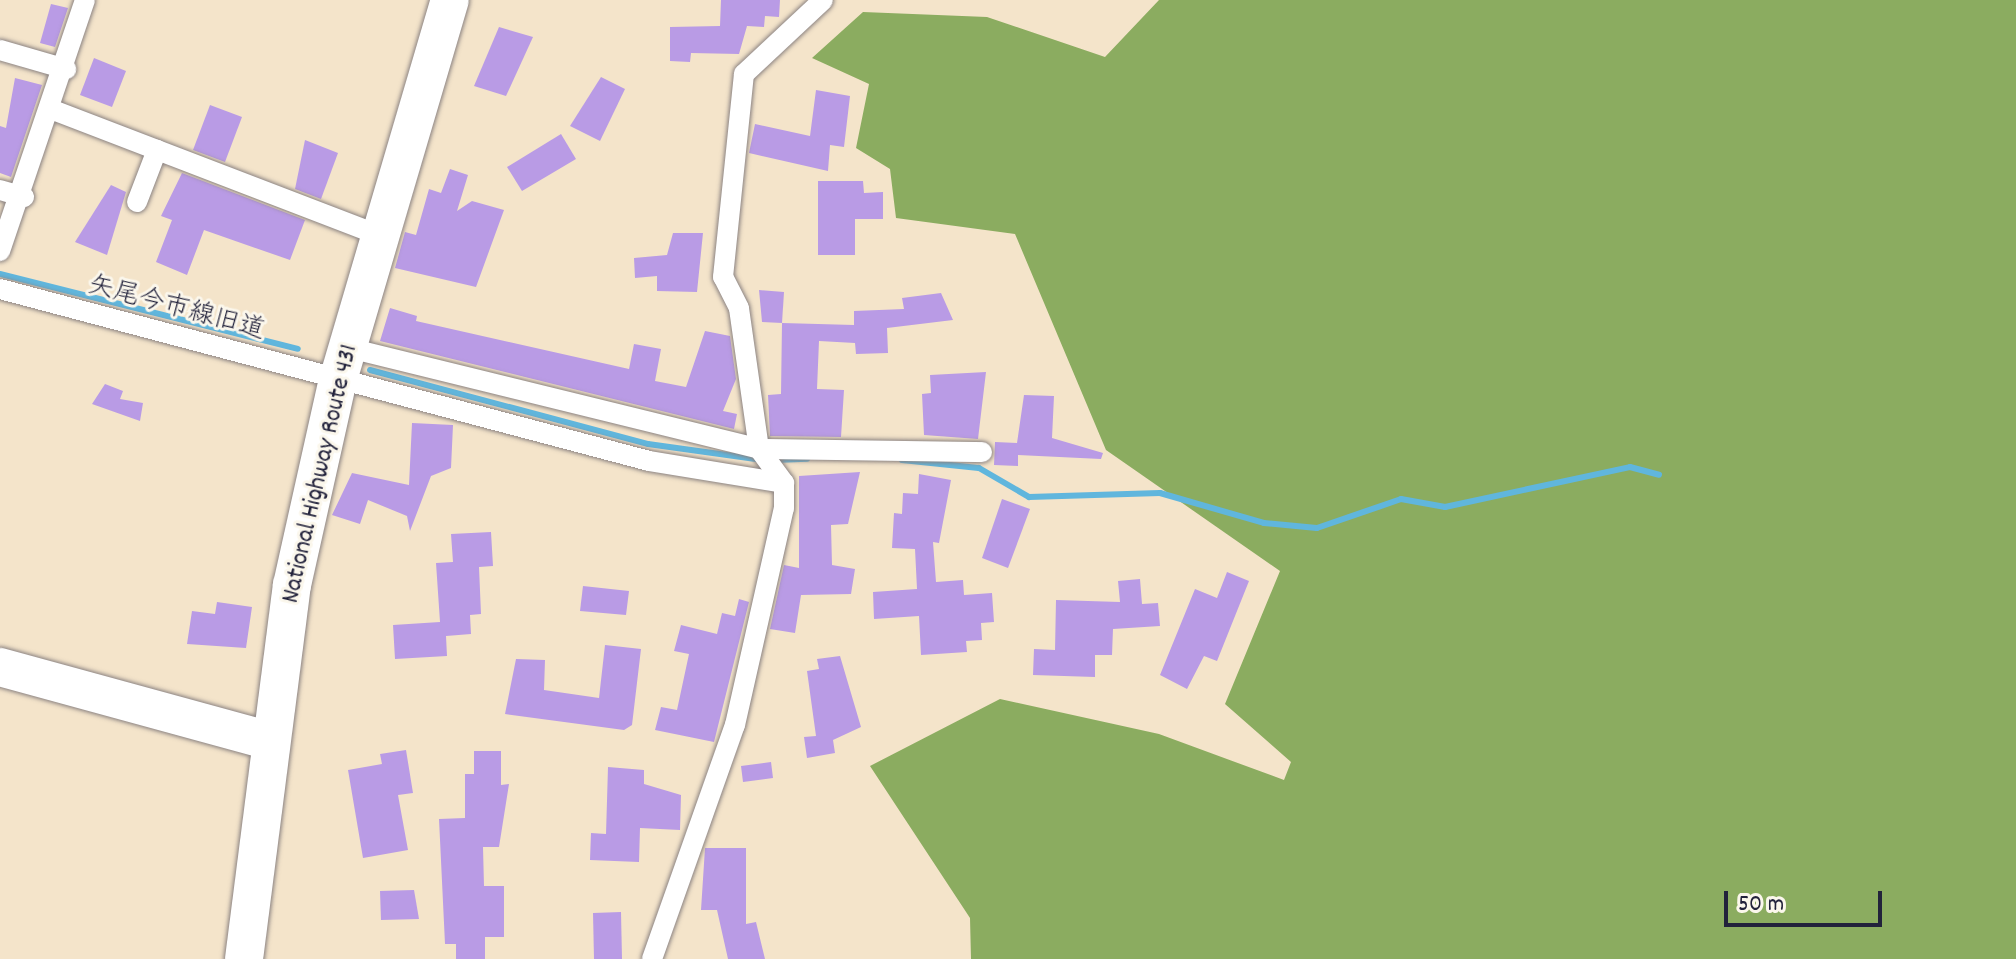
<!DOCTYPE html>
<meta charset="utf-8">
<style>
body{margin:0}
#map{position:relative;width:2016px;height:959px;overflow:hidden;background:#f4e4ca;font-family:Dekko,"Klee One",sans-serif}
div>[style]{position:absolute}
.forest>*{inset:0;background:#8bac60}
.stream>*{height:6px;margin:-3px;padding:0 3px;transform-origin:3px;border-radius:3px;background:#60b6dd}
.building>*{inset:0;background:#b99be5}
.roads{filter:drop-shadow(0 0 2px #8b8382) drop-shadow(0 0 2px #8b8382)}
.street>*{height:20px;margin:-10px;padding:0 10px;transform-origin:10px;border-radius:10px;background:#fff}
.highway>*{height:38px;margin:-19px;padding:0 19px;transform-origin:19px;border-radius:19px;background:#fff}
span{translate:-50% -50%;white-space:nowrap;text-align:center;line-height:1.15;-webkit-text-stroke:6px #fbf7ec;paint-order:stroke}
.street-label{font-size:26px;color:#22223b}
.scale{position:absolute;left:1724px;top:891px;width:158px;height:36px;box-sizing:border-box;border:4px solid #22223b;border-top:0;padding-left:10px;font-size:24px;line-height:28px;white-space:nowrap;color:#22223b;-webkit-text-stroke:6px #fbf7ec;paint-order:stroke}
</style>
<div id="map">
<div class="forest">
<div style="clip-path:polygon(1159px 0,2016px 0,2016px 959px,971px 959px,970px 918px,870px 766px,1000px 699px,1159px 734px,1284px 780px,1291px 762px,1225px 704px,1280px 571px,1106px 450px,1015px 234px,896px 218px,890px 169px,856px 148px,869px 84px,812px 58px,863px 12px,987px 17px,1105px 57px)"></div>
</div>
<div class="stream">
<div style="left:0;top:274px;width:307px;rotate:14.1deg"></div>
<div style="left:370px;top:370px;width:288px;rotate:14.9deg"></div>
<div style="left:648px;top:444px;width:116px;rotate:7.9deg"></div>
<div style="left:774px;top:460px;width:33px;rotate:-2deg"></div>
<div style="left:902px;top:460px;width:77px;rotate:5.9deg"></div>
<div style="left:979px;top:468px;width:58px;rotate:30.1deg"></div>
<div style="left:1029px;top:497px;width:131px;rotate:-1.7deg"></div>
<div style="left:1160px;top:493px;width:108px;rotate:16.1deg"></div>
<div style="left:1264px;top:523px;width:53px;rotate:5.4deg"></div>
<div style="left:1317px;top:528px;width:89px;rotate:-19deg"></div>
<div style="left:1401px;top:499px;width:45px;rotate:10.3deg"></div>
<div style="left:1445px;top:507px;width:189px;rotate:-12.2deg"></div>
<div style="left:1630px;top:467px;width:30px;rotate:15deg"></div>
</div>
<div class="building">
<div style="clip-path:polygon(721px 0,780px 0,779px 17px,765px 16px,764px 27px,747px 26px,739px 54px,691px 53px,690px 62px,670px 61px,670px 27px,720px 26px)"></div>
<div style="clip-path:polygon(51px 4px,68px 8px,55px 47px,40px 43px)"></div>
<div style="clip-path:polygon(499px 27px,533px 37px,506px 96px,474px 86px)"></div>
<div style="clip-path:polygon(94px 58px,126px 71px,112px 107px,80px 95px)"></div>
<div style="clip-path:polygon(601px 77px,625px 89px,600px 141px,570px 126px)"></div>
<div style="clip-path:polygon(15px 78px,42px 85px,11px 177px,0 173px,0 126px,6px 128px)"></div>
<div style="clip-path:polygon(816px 90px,850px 96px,844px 147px,830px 145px,828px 171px,749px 153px,755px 124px,810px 136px)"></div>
<div style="clip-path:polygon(210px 105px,242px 117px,225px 162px,193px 150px)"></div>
<div style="clip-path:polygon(561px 134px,576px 159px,522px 191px,507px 167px)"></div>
<div style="clip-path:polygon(305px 140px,338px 153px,321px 199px,295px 189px)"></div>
<div style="clip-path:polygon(450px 169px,468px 175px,457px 211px,472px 201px,504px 210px,476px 287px,395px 268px,405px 232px,416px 235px,429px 189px,441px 193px)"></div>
<div style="clip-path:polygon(182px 173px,305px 220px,290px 260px,204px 230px,187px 275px,156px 262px,172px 220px,161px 216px)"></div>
<div style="clip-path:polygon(818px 181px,863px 181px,864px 193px,883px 192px,883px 219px,855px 219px,855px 255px,818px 255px)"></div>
<div style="clip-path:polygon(111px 185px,126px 192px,107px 255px,75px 242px)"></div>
<div style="clip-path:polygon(673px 233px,703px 233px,697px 292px,657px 291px,657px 276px,635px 278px,634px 258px,667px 255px)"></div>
<div style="clip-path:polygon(759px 290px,784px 292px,782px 323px,762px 322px)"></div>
<div style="clip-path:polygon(941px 293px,953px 320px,887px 328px,888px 353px,856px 354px,855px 343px,819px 341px,817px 389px,844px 390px,841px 437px,770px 436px,768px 395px,781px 394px,782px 323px,854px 325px,854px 311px,904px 309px,902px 298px)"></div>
<div style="clip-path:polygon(390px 308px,417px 316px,416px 321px,629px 369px,634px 344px,661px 349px,655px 381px,686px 387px,705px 331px,730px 336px,736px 379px,723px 411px,737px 414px,734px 429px,380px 341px)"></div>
<div style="clip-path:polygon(986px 372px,978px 439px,924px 435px,922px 394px,931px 393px,930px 375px)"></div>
<div style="clip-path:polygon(105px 384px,123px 391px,120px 399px,143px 403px,140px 421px,92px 404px)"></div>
<div style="clip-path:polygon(1024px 395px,1054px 396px,1052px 438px,1103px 453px,1101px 459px,1018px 455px,1018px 466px,994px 465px,995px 442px,1017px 443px)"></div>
<div style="clip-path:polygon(412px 423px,453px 425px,451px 468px,431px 476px,410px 531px,407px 516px,368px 500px,360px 524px,332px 515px,352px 473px,409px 485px)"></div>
<div style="clip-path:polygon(860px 472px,848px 524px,831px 525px,832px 565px,855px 569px,851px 594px,801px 595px,795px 633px,770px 629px,784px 565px,799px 568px,799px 476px)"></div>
<div style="clip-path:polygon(919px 474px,951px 480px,939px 543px,933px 542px,936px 582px,963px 580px,964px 595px,992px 593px,994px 622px,981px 623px,982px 640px,966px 641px,967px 652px,921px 655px,919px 616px,874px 619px,873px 592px,917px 589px,915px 549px,892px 548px,894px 513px,902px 514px,903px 493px,918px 494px)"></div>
<div style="clip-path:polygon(1002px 499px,1030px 509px,1008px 568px,982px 558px)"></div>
<div style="clip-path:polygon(491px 532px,493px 566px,479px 567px,481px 614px,470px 615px,471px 634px,446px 636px,447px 656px,395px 659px,393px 625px,440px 622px,436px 563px,453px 562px,451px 534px)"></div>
<div style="clip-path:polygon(1227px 572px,1249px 581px,1217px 661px,1204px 656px,1187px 689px,1160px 675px,1195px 589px,1217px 598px)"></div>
<div style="clip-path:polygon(1140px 579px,1142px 604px,1158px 603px,1160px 626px,1113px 629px,1112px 655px,1095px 655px,1095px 677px,1033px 675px,1034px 649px,1055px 650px,1056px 600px,1120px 602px,1118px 581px)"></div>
<div style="clip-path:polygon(583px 586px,629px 591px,626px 615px,580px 611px)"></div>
<div style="clip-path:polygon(739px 599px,749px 602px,714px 742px,655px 730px,661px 707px,677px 710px,689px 654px,674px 651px,681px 625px,717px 634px,722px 613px,735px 616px)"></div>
<div style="clip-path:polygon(217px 602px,252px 607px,246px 648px,187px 644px,192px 611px,215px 614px)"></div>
<div style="clip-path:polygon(605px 645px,641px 649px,632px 725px,624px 730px,505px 714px,516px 659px,545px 660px,544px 690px,599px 698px)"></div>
<div style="clip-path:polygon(840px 656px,861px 727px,833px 740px,835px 753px,807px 758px,804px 737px,816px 736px,807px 671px,819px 669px,817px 659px)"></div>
<div style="clip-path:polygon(406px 750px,413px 793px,398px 795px,408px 850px,363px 858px,348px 770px,382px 764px,380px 754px)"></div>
<div style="clip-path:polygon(474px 751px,501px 751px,501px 785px,509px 784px,499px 847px,483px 847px,484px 886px,504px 886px,504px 937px,485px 937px,485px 959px,456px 959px,456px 944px,445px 944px,439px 819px,465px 818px,465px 774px,474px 774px)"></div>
<div style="clip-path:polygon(771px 762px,773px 778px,743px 782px,741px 766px)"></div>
<div style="clip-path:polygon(608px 767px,644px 770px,644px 784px,681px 795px,680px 830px,640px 828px,639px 862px,590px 860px,591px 833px,606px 834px)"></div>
<div style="clip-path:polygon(705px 848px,746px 848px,746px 924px,756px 922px,765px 959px,728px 959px,717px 910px,701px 910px)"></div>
<div style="clip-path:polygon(414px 890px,419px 919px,381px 920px,380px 891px)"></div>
<div style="clip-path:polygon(621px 912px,622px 959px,594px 959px,593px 913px)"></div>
</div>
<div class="roads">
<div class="street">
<div style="left:0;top:50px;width:69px;rotate:16.1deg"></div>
<div style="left:53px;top:110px;width:352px;rotate:21deg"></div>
<div style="left:0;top:190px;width:25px;rotate:16deg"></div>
<div style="left:137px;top:202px;width:56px;rotate:-69deg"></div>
<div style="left:0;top:251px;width:265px;rotate:-71.3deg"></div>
<div style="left:0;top:289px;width:671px;rotate:14.84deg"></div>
<div style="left:649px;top:461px;width:137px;rotate:9.3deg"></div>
<div style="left:349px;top:348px;width:422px;rotate:13.8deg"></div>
<div style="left:759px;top:449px;width:223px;rotate:0.8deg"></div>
<div style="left:652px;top:959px;width:248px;rotate:-70.5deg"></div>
<div style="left:735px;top:725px;width:222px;rotate:-77.3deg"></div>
<div style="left:784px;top:508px;width:25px;rotate:-90deg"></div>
<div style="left:784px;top:483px;width:42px;rotate:-126.3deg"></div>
<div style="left:759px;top:449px;width:142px;rotate:-98.1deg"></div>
<div style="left:739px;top:308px;width:35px;rotate:-117deg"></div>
<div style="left:723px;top:277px;width:204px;rotate:-84.1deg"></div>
<div style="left:744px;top:74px;width:108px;rotate:-43.1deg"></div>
</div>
<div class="highway">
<div style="left:0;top:667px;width:277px;rotate:15.3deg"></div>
<div style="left:244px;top:959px;width:377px;rotate:-82.7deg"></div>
<div style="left:292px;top:585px;width:210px;rotate:-77.4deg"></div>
<div style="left:338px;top:380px;width:396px;rotate:-73.6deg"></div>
</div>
</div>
<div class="street-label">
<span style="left:176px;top:309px;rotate:15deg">矢尾今市線旧道</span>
<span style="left:321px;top:474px;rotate:-77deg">National Highway Route 431</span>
</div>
<div class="scale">50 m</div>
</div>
